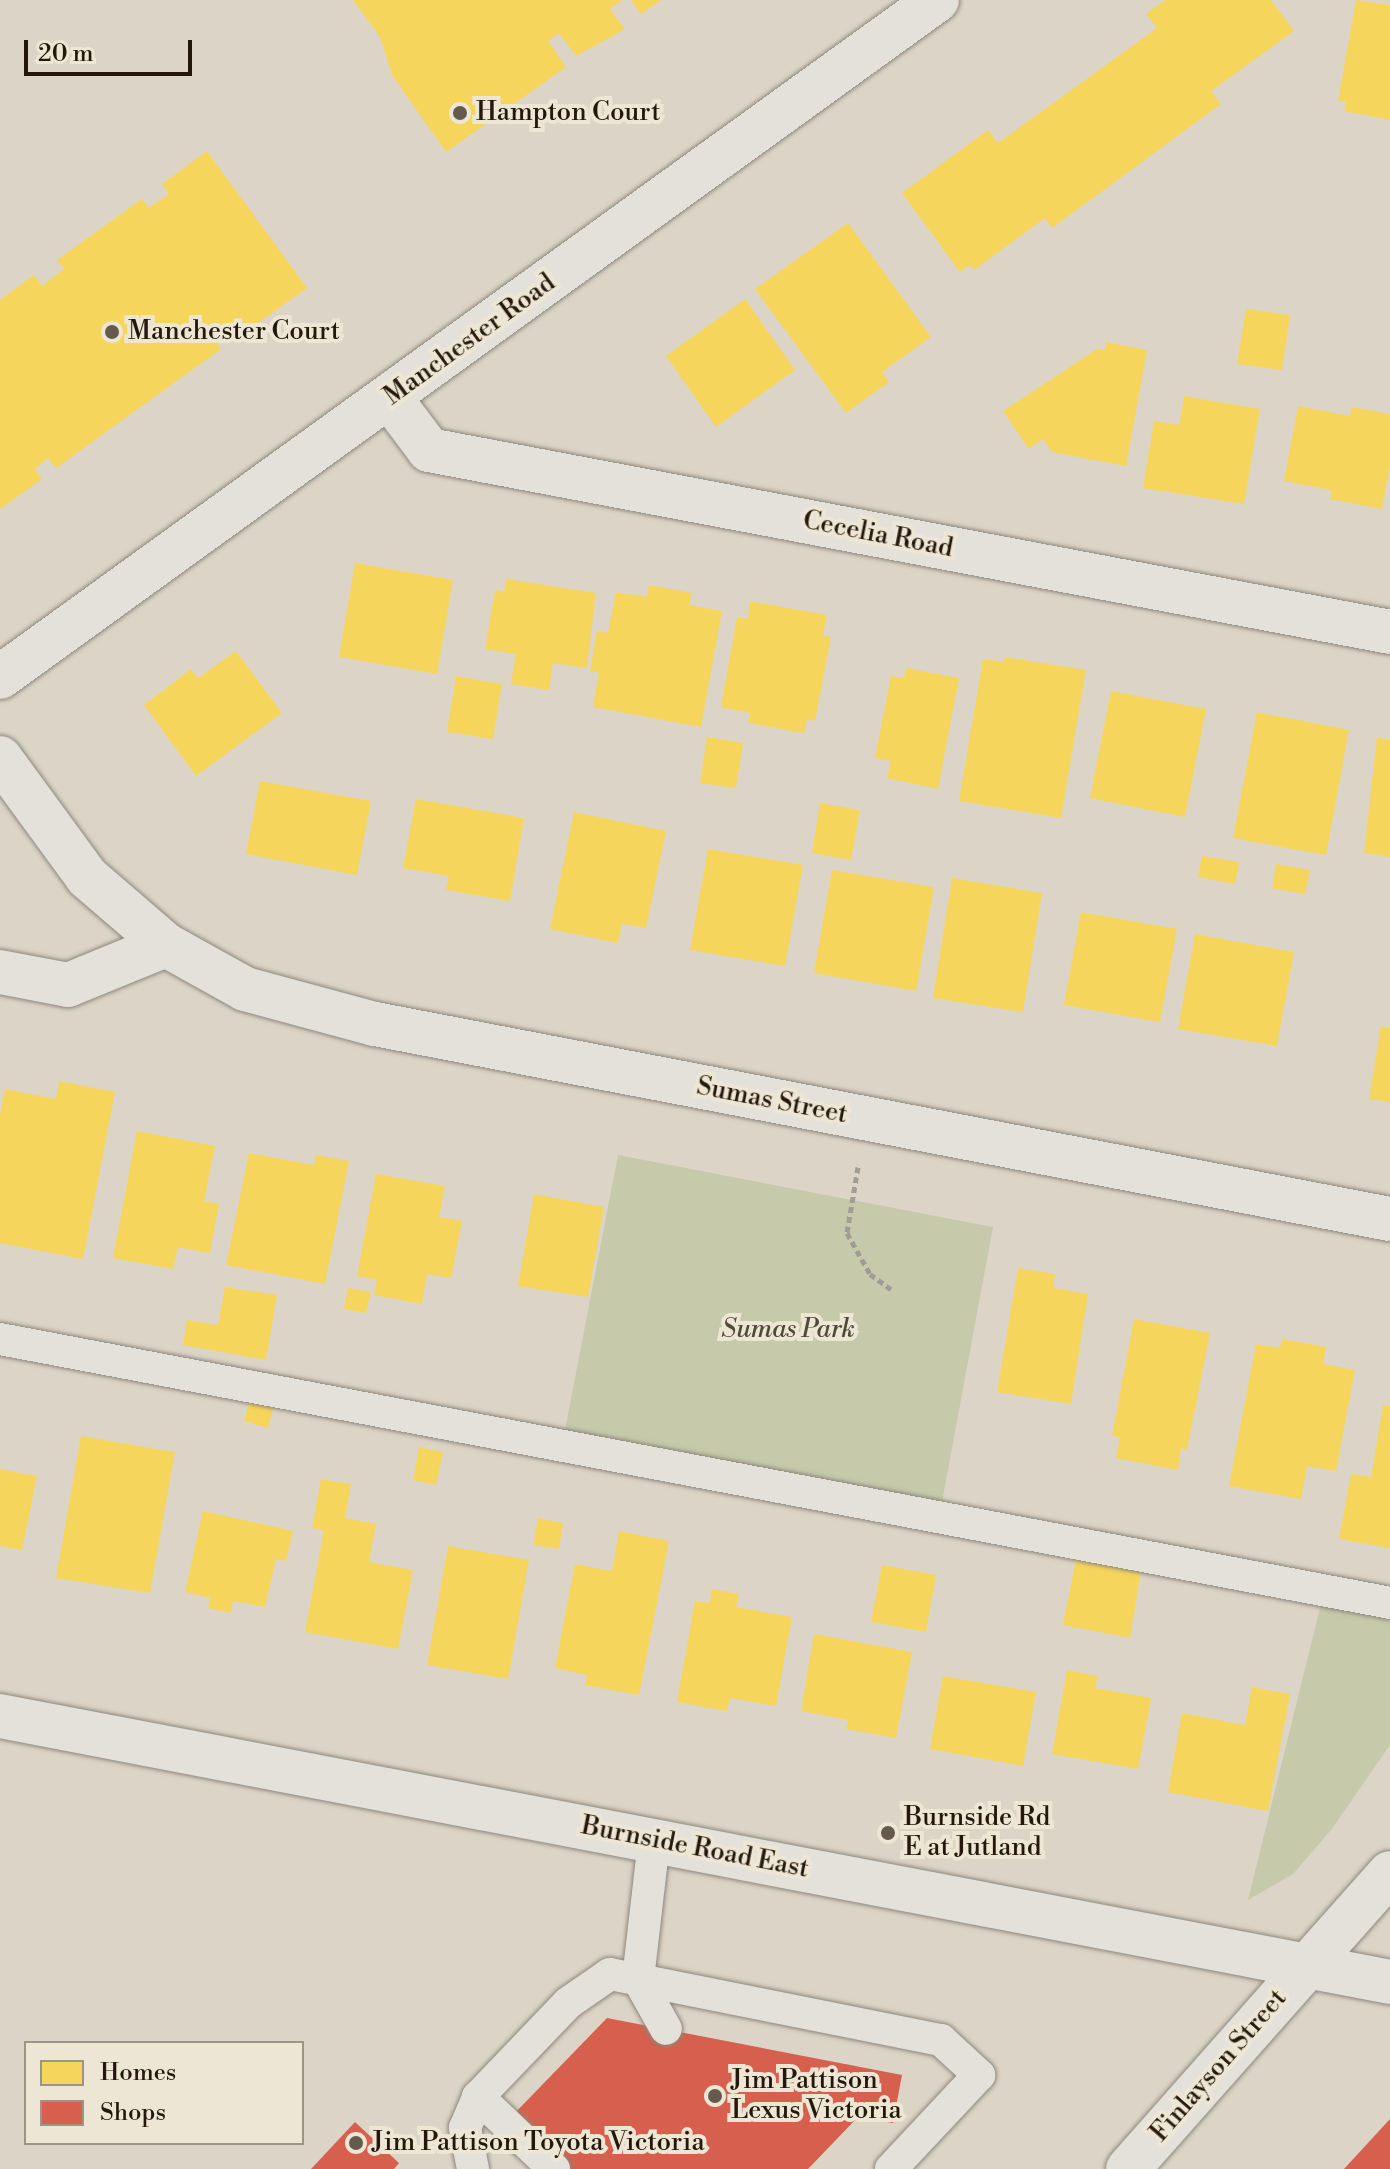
<!DOCTYPE html>
<style>
body{margin:0}
#map{position:relative;width:1390px;height:2169px;overflow:hidden;background:#dcd5c7;font-family:"Libre Bodoni",serif}
div>[style]{position:absolute}
.green>*{inset:0;background:#c6c9aa}
.homes>*{inset:0;background:#f6d55c}
.shops>*{inset:0;background:#d6604d}
.path>*{height:5px;margin-top:-2.5px;transform-origin:0;background:repeating-linear-gradient(90deg,#a09c96 0 6px,transparent 0 10px)}
.roads{filter:drop-shadow(0 0 2px #8d877e) drop-shadow(0 0 2px #8d877e)}
.service>*{height:32px;margin:-16px;padding:0 16px;transform-origin:16px;border-radius:16px;background:#e4e1da}
.minor>*{height:44px;margin:-22px;padding:0 22px;transform-origin:22px;border-radius:22px;background:#e4e1da}
.tertiary>*{height:44px;margin:-22px;padding:0 22px;transform-origin:22px;border-radius:22px;background:#e4e1da}
.secondary>*{height:44px;margin:-22px;padding:0 22px;transform-origin:22px;border-radius:22px;background:#e4e1da}
.dots>*{width:22px;height:22px;translate:-50% -50%;box-sizing:border-box;border:4px solid #ede6d5;border-radius:50%}
span{translate:-50% -50%;white-space:nowrap;text-align:center;line-height:1.15;-webkit-text-stroke:8px #ede6d5;paint-order:stroke}
.poi-label{font-size:26px;color:#24180d}
.left{translate:0 -50%;text-align:left}
.street-label{font-size:26px;color:#24180d}
.park-label{font-size:26px;color:#4f4a35;font-style:italic}
.legend{position:absolute;left:24px;top:2041px;width:280px;height:104px;box-sizing:border-box;background:#ede6d5;border:2px solid #9d9485;margin:0;padding:10px 14px;list-style:none;font-size:24px;color:#24180d}
.legend li{display:flex;align-items:center;gap:16px;height:40px}
.legend b{width:40px;border:2px solid #9d9485}
.scale{position:absolute;left:24px;top:40px;width:168px;height:36px;box-sizing:border-box;border:4px solid #24180d;border-top:0;padding-left:10px;font-size:24px;line-height:28px;white-space:nowrap;color:#24180d;-webkit-text-stroke:6px #ede6d5;paint-order:stroke}
</style>
<div id="map">
<div class="green">
<div style="clip-path:polygon(618px 1155px,993px 1227px,942px 1502px,565px 1430px)"></div>
<div style="clip-path:polygon(1321px 1604px,1390px 1617px,1390px 1745px,1331px 1830px,1293px 1874px,1248px 1900px)"></div>
</div>
<div class="homes">
<div style="clip-path:polygon(353px 0,622px 0,610px 9px,625px 29px,576px 56px,559px 33px,548px 41px,566px 67px,446px 152px,392px 75px,380px 37px)"></div>
<div style="clip-path:polygon(631px 0,661px 0,641px 14px)"></div>
<div style="clip-path:polygon(1165px 0,1271px 0,1294px 31px,1211px 91px,1221px 104px,1052px 228px,1045px 218px,974px 270px,970px 265px,960px 272px,902px 193px,988px 130px,998px 143px,1157px 28px,1146px 14px)"></div>
<div style="clip-path:polygon(1356px 0,1390px 5px,1390px 120px,1344px 111px,1346px 102px,1338px 101px)"></div>
<div style="clip-path:polygon(207px 151px,307px 288px,238px 337px,230px 327px,214px 339px,221px 349px,56px 468px,48px 458px,35px 469px,42px 479px,0 509px,0 300px,34px 275px,42px 286px,64px 269px,57px 260px,142px 199px,149px 208px,169px 194px,162px 184px)"></div>
<div style="clip-path:polygon(848px 223px,931px 337px,882px 372px,889px 382px,846px 413px,755px 289px)"></div>
<div style="clip-path:polygon(745px 299px,795px 370px,716px 427px,666px 356px)"></div>
<div style="clip-path:polygon(1246px 309px,1290px 315px,1282px 370px,1237px 364px)"></div>
<div style="clip-path:polygon(1106px 342px,1147px 350px,1126px 466px,1052px 452px,1043px 439px,1029px 449px,1003px 411px,1097px 349px,1105px 350px)"></div>
<div style="clip-path:polygon(1184px 396px,1260px 409px,1244px 504px,1143px 488px,1154px 421px,1179px 425px)"></div>
<div style="clip-path:polygon(1298px 406px,1350px 416px,1352px 407px,1390px 414px,1390px 465px,1382px 509px,1330px 499px,1332px 490px,1284px 481px)"></div>
<div style="clip-path:polygon(355px 563px,453px 580px,437px 674px,339px 657px)"></div>
<div style="clip-path:polygon(506px 579px,596px 593px,587px 668px,553px 663px,549px 690px,511px 684px,516px 654px,485px 649px,495px 590px,504px 592px)"></div>
<div style="clip-path:polygon(649px 585px,692px 593px,689px 605px,722px 611px,701px 727px,593px 707px,599px 673px,590px 671px,597px 631px,608px 633px,616px 592px,647px 597px)"></div>
<div style="clip-path:polygon(750px 601px,827px 615px,823px 635px,831px 637px,815px 721px,807px 719px,804px 733px,748px 723px,750px 713px,721px 707px,737px 617px,748px 619px)"></div>
<div style="clip-path:polygon(236px 651px,282px 713px,196px 776px,144px 705px,191px 669px,198px 678px)"></div>
<div style="clip-path:polygon(1005px 657px,1086px 670px,1061px 818px,959px 801px,983px 659px,1004px 662px)"></div>
<div style="clip-path:polygon(906px 668px,959px 678px,938px 789px,887px 778px,891px 761px,875px 758px,891px 676px,904px 678px)"></div>
<div style="clip-path:polygon(456px 676px,502px 684px,493px 739px,447px 732px)"></div>
<div style="clip-path:polygon(1111px 691px,1206px 709px,1185px 817px,1090px 798px)"></div>
<div style="clip-path:polygon(1257px 712px,1349px 730px,1326px 855px,1233px 838px)"></div>
<div style="clip-path:polygon(707px 737px,743px 743px,736px 788px,700px 783px)"></div>
<div style="clip-path:polygon(1377px 737px,1390px 740px,1390px 857px,1364px 853px)"></div>
<div style="clip-path:polygon(260px 781px,371px 801px,357px 875px,246px 854px)"></div>
<div style="clip-path:polygon(416px 799px,524px 818px,510px 901px,446px 890px,449px 876px,403px 868px)"></div>
<div style="clip-path:polygon(820px 803px,860px 810px,851px 860px,812px 853px)"></div>
<div style="clip-path:polygon(574px 812px,666px 831px,646px 928px,622px 924px,618px 943px,550px 929px)"></div>
<div style="clip-path:polygon(708px 849px,803px 865px,785px 966px,690px 950px)"></div>
<div style="clip-path:polygon(1202px 856px,1239px 862px,1235px 884px,1198px 877px)"></div>
<div style="clip-path:polygon(1276px 864px,1310px 870px,1305px 894px,1272px 888px)"></div>
<div style="clip-path:polygon(832px 870px,934px 887px,916px 991px,814px 973px)"></div>
<div style="clip-path:polygon(952px 878px,1042px 893px,1023px 1012px,933px 998px)"></div>
<div style="clip-path:polygon(1081px 912px,1177px 929px,1160px 1022px,1064px 1005px)"></div>
<div style="clip-path:polygon(1195px 934px,1294px 952px,1277px 1046px,1178px 1029px)"></div>
<div style="clip-path:polygon(1381px 1026px,1390px 1028px,1390px 1102px,1369px 1099px)"></div>
<div style="clip-path:polygon(59px 1081px,115px 1092px,83px 1259px,0 1243px,0 1115px,5px 1089px,56px 1099px)"></div>
<div style="clip-path:polygon(137px 1131px,215px 1146px,204px 1201px,219px 1204px,210px 1253px,178px 1247px,173px 1269px,113px 1258px)"></div>
<div style="clip-path:polygon(249px 1153px,314px 1165px,316px 1155px,349px 1161px,325px 1284px,226px 1265px)"></div>
<div style="clip-path:polygon(376px 1174px,445px 1186px,439px 1217px,462px 1221px,451px 1278px,427px 1274px,422px 1304px,374px 1295px,377px 1280px,357px 1276px)"></div>
<div style="clip-path:polygon(534px 1194px,604px 1207px,588px 1297px,518px 1286px)"></div>
<div style="clip-path:polygon(1018px 1268px,1055px 1274px,1053px 1288px,1088px 1294px,1071px 1404px,997px 1392px)"></div>
<div style="clip-path:polygon(225px 1287px,277px 1295px,266px 1360px,183px 1345px,187px 1320px,218px 1325px)"></div>
<div style="clip-path:polygon(348px 1288px,371px 1292px,366px 1313px,344px 1309px)"></div>
<div style="clip-path:polygon(1134px 1319px,1210px 1333px,1187px 1450px,1181px 1448px,1178px 1470px,1116px 1458px,1120px 1437px,1112px 1436px)"></div>
<div style="clip-path:polygon(1282px 1339px,1326px 1347px,1323px 1364px,1355px 1370px,1336px 1471px,1307px 1466px,1301px 1499px,1229px 1486px,1256px 1344px,1280px 1348px)"></div>
<div style="clip-path:polygon(251px 1395px,275px 1401px,268px 1428px,244px 1421px)"></div>
<div style="clip-path:polygon(1383px 1405px,1390px 1406px,1390px 1548px,1339px 1539px,1351px 1474px,1371px 1477px)"></div>
<div style="clip-path:polygon(81px 1436px,175px 1452px,150px 1593px,56px 1578px)"></div>
<div style="clip-path:polygon(419px 1447px,443px 1452px,436px 1485px,413px 1480px)"></div>
<div style="clip-path:polygon(0 1469px,37px 1476px,22px 1550px,0 1546px)"></div>
<div style="clip-path:polygon(321px 1479px,351px 1484px,345px 1518px,376px 1524px,369px 1562px,413px 1570px,398px 1649px,305px 1632px,324px 1530px,312px 1528px)"></div>
<div style="clip-path:polygon(203px 1511px,293px 1531px,286px 1561px,276px 1559px,265px 1607px,233px 1601px,231px 1613px,208px 1608px,210px 1598px,185px 1592px)"></div>
<div style="clip-path:polygon(538px 1518px,563px 1523px,559px 1549px,533px 1545px)"></div>
<div style="clip-path:polygon(619px 1531px,669px 1541px,639px 1695px,585px 1685px,587px 1675px,555px 1668px,575px 1564px,612px 1571px)"></div>
<div style="clip-path:polygon(448px 1546px,529px 1560px,508px 1679px,427px 1665px)"></div>
<div style="clip-path:polygon(1076px 1559px,1141px 1571px,1130px 1638px,1063px 1625px)"></div>
<div style="clip-path:polygon(882px 1565px,936px 1575px,926px 1632px,871px 1622px)"></div>
<div style="clip-path:polygon(712px 1589px,739px 1594px,736px 1607px,792px 1617px,776px 1706px,730px 1698px,727px 1711px,677px 1702px,695px 1601px,710px 1603px)"></div>
<div style="clip-path:polygon(814px 1634px,912px 1652px,896px 1738px,846px 1729px,848px 1720px,801px 1711px)"></div>
<div style="clip-path:polygon(1067px 1670px,1098px 1676px,1095px 1688px,1151px 1698px,1138px 1769px,1052px 1754px)"></div>
<div style="clip-path:polygon(943px 1676px,1036px 1692px,1023px 1766px,930px 1749px)"></div>
<div style="clip-path:polygon(1252px 1687px,1290px 1694px,1268px 1811px,1168px 1792px,1182px 1713px,1245px 1725px)"></div>
</div>
<div class="shops">
<div style="clip-path:polygon(607px 2018px,902px 2075px,893px 2123px,858px 2117px,808px 2169px,564px 2169px,510px 2118px)"></div>
<div style="clip-path:polygon(1390px 2119px,1390px 2169px,1344px 2169px)"></div>
<div style="clip-path:polygon(355px 2122px,399px 2163px,394px 2169px,311px 2169px)"></div>
</div>
<div class="path">
<div style="left:858px;top:1167px;width:67px;rotate:99.5deg"></div>
<div style="left:847px;top:1233px;width:47px;rotate:60.7deg"></div>
<div style="left:870px;top:1274px;width:26px;rotate:36deg"></div>
</div>
<div class="roads">
<div class="service">
<div style="left:0;top:1339px;width:1415px;rotate:10.75deg"></div>
<div style="left:654px;top:1841px;width:139px;rotate:96.6deg"></div>
<div style="left:638px;top:1979px;width:57px;rotate:60.8deg"></div>
<div style="left:473px;top:2169px;width:42px;rotate:-101deg"></div>
<div style="left:465px;top:2128px;width:34px;rotate:-67deg"></div>
<div style="left:554px;top:2169px;width:105px;rotate:-136.5deg"></div>
<div style="left:478px;top:2097px;width:130px;rotate:-46.2deg"></div>
<div style="left:568px;top:2003px;width:51px;rotate:-34.6deg"></div>
<div style="left:610px;top:1974px;width:338px;rotate:11.3deg"></div>
<div style="left:941px;top:2040px;width:52px;rotate:42.6deg"></div>
<div style="left:979px;top:2075px;width:129px;rotate:133.1deg"></div>
</div>
<div class="minor">
<div style="left:390px;top:398px;width:65px;rotate:53.1deg"></div>
<div style="left:429px;top:450px;width:978px;rotate:10.72deg"></div>
<div style="left:0;top:677px;width:1156px;rotate:-35.85deg"></div>
<div style="left:0;top:758px;width:147px;rotate:53.8deg"></div>
<div style="left:87px;top:877px;width:104px;rotate:40.7deg"></div>
<div style="left:166px;top:945px;width:90px;rotate:29.1deg"></div>
<div style="left:245px;top:989px;width:135px;rotate:15.1deg"></div>
<div style="left:375px;top:1024px;width:1034px;rotate:10.88deg"></div>
<div style="left:0;top:972px;width:69px;rotate:10.8deg"></div>
<div style="left:68px;top:985px;width:106px;rotate:-22.2deg"></div>
</div>
<div class="tertiary">
<div style="left:1310px;top:1963px;width:120px;rotate:-48.4deg"></div>
</div>
<div class="secondary">
<div style="left:0;top:1716px;width:1415px;rotate:10.83deg"></div>
<div style="left:1128px;top:2169px;width:275px;rotate:-48.5deg"></div>
</div>
</div>
<div class="dots">
<div style="left:460px;top:113px;background:#645a4e"></div>
<div style="left:112px;top:332px;background:#645a4e"></div>
<div style="left:888px;top:1833px;background:#645a4e"></div>
<div style="left:715px;top:2096px;background:#645a4e"></div>
<div style="left:356px;top:2143px;background:#645a4e"></div>
</div>
<div class="poi-label">
<span class="left" style="left:476px;top:113px">Hampton Court</span>
<span class="left" style="left:128px;top:332px">Manchester Court</span>
<span class="left" style="left:904px;top:1833px">Burnside Rd<br>E at Jutland</span>
<span class="left" style="left:731px;top:2096px">Jim Pattison<br>Lexus Victoria</span>
<span class="left" style="left:372px;top:2143px">Jim Pattison Toyota Victoria</span>
</div>
<div class="street-label">
<span style="left:470px;top:340px;rotate:-36deg">Manchester Road</span>
<span style="left:878px;top:535px;rotate:11deg">Cecelia Road</span>
<span style="left:772px;top:1101px;rotate:11deg">Sumas Street</span>
<span style="left:695px;top:1848px;rotate:11deg">Burnside Road East</span>
<span style="left:1219px;top:2066px;rotate:-49deg">Finlayson Street</span>
</div>
<div class="park-label">
<span style="left:788px;top:1330px">Sumas Park</span>
</div>
<ul class="legend">
<li><b style="height:22px;background:#f6d55c"></b>Homes</li>
<li><b style="height:22px;background:#d6604d"></b>Shops</li>
</ul>
<div class="scale">20 m</div>
</div>
